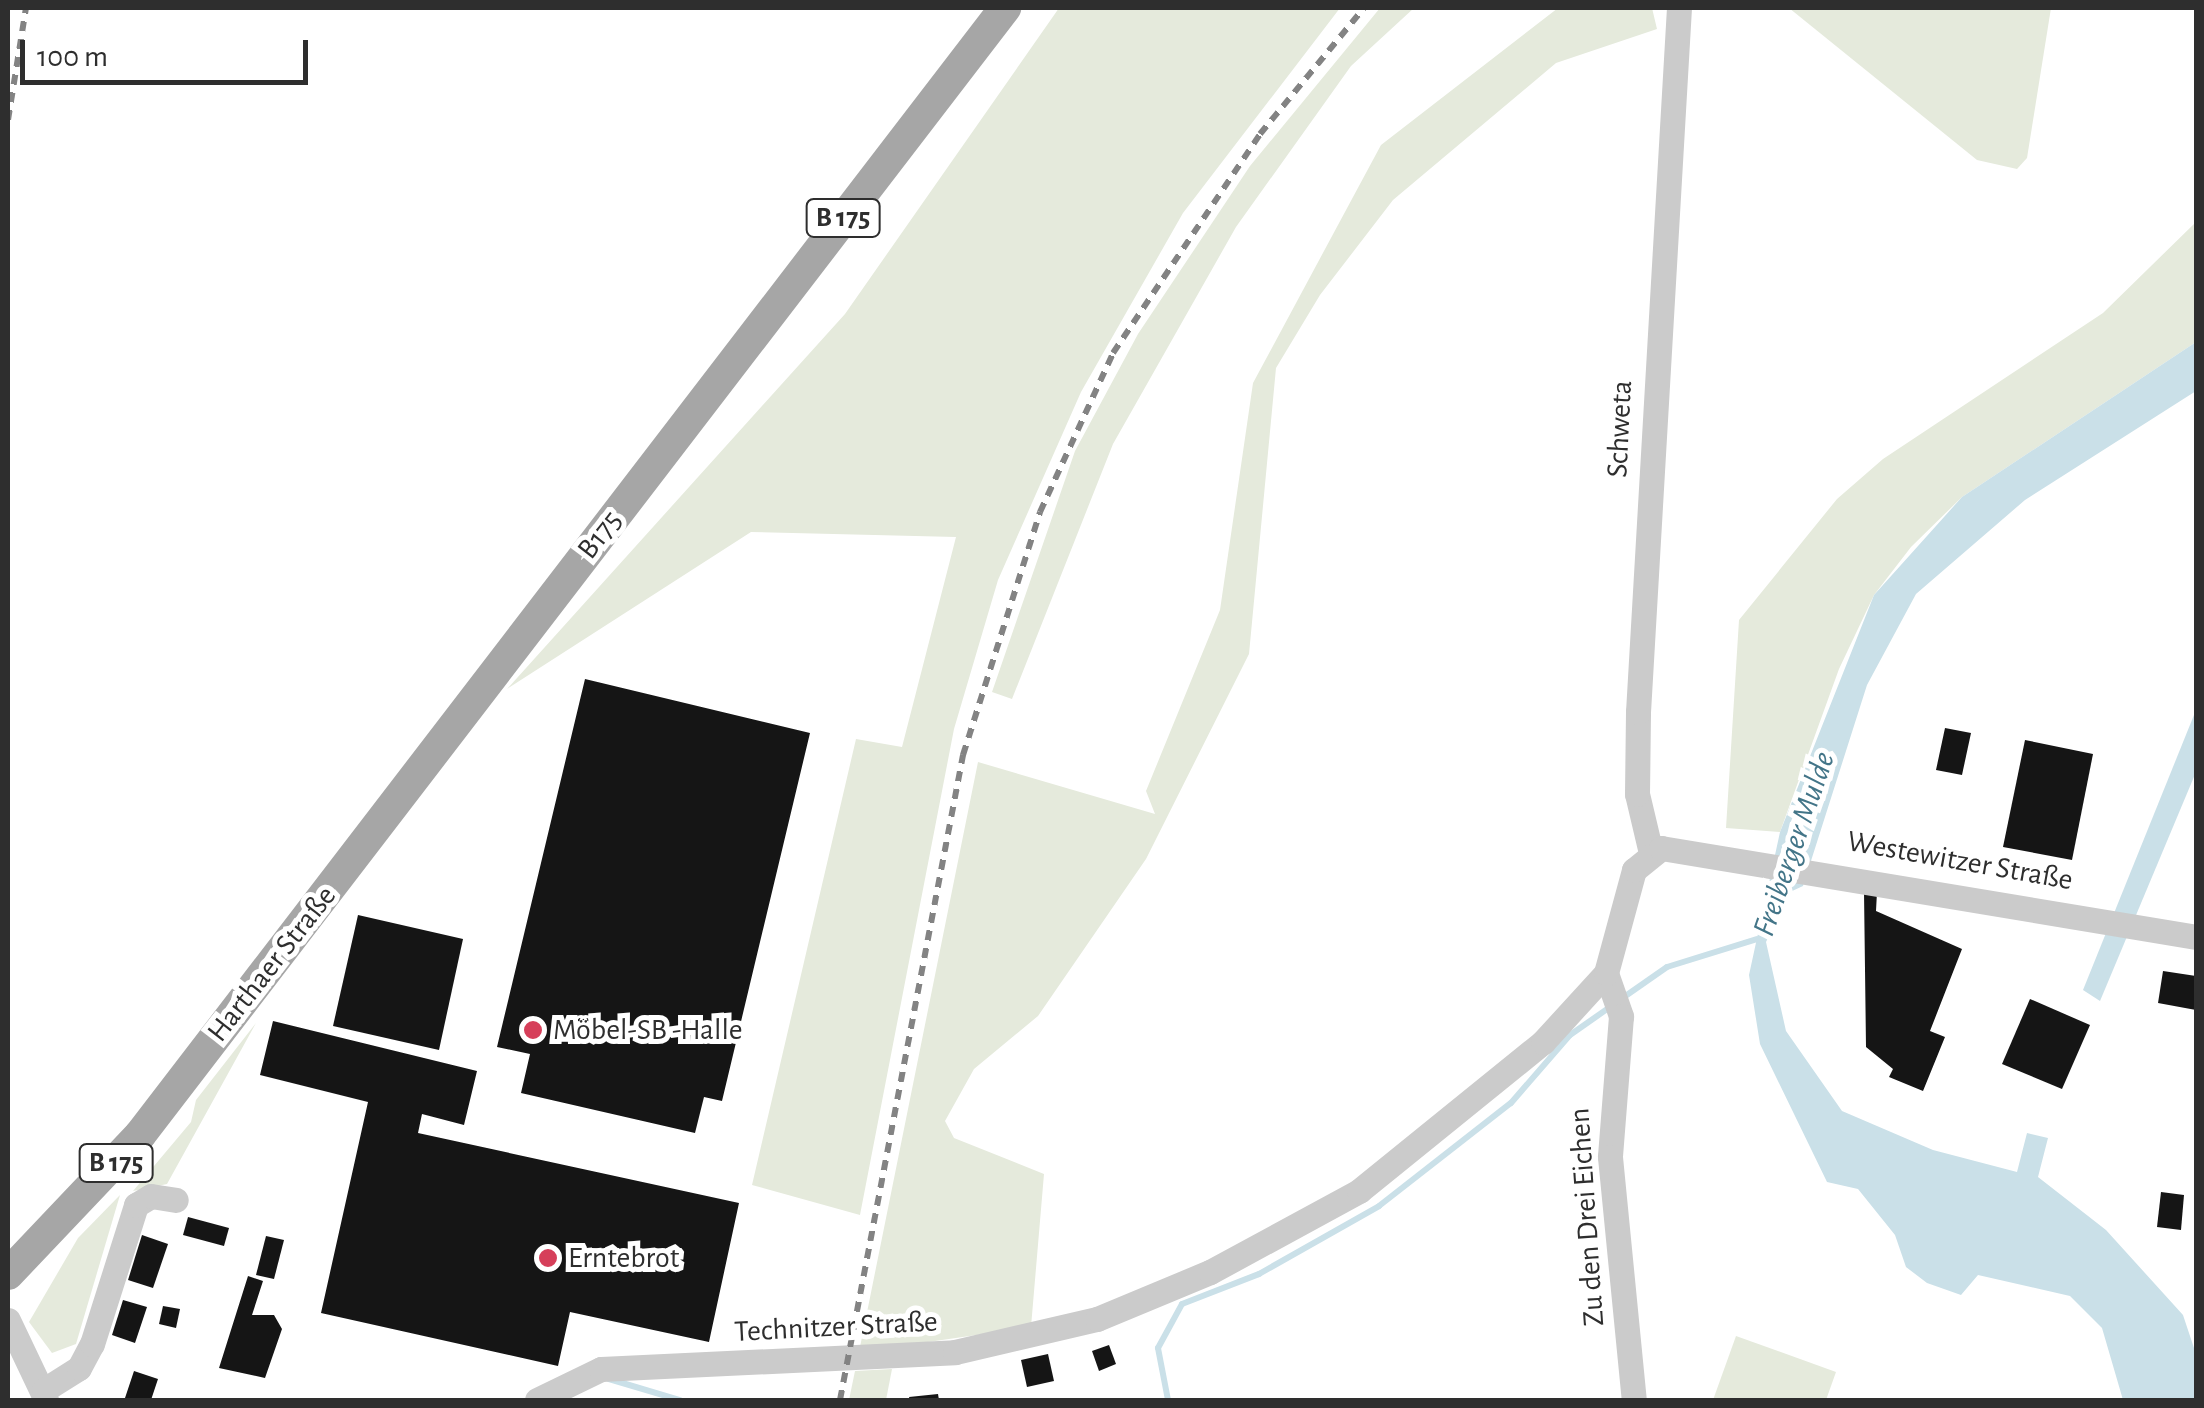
<!DOCTYPE html>
<meta charset="utf-8">
<style>
body{margin:0}
#map{position:relative;width:2204px;height:1408px;overflow:hidden;background:#fff;font-family:"Alegreya Sans",sans-serif}
div>[style]{position:absolute}
.green>*{inset:0;background:#e5eadc}
.water>*{inset:0;background:#cae0e8}
.stream>*{height:6px;margin:-3px;padding:0 3px;transform-origin:3px;border-radius:3px;background:#cae0e8}
.building>*{inset:0;background:#151515}
.minor>*{height:25px;margin:-12.5px;padding:0 12.5px;transform-origin:12.5px;border-radius:12.5px;background:#cbcbcb}
.major>*{height:32px;margin:-16px;padding:0 16px;transform-origin:16px;border-radius:16px;background:#a6a6a6}
.rail>*{height:6px;margin-top:-3px;transform-origin:0;background:repeating-linear-gradient(90deg,#838383 0 10px,transparent 0 18px)}
.dots>*{width:28px;height:28px;translate:-50% -50%;box-sizing:border-box;border:5px solid #fff;border-radius:50%}
span{translate:-50% -50%;white-space:nowrap;text-align:center;line-height:1.15;-webkit-text-stroke:10px #fff;paint-order:stroke}
.shield-label span{padding:2px 8px;background:#fff;border:2px solid;border-radius:8px;-webkit-text-stroke-width:0}
.shield-label{font-size:28px;color:#2e2e2e;font-weight:700}
.street-label{font-size:30px;color:#2e2e2e}
.poi-label{font-size:30px;color:#2e2e2e}
.left{translate:0 -50%;text-align:left}
.water-label{font-size:32px;color:#437588;font-style:italic}
.frame{position:absolute;inset:0;border:10px solid #2e2e2e;pointer-events:none}
.scale{position:absolute;left:20px;top:40px;width:288px;height:45px;box-sizing:border-box;border:5px solid #2e2e2e;border-top:0;padding-left:12px;font-size:30px;line-height:35px;white-space:nowrap;color:#2e2e2e;-webkit-text-stroke:8px #fff;paint-order:stroke}
</style>
<div id="map">
<div class="green">
<div style="clip-path:polygon(1059px 8px,1340px 8px,1183px 213px,1081px 392px,998px 580px,954px 729px,860px 1215px,752px 1185px,856px 739px,902px 747px,956px 537px,751px 532px,507px 689px,845px 314px)"></div>
<div style="clip-path:polygon(1380px 8px,1414px 8px,1351px 66px,1236px 227px,1113px 444px,1012px 699px,992px 692px,1075px 451px,1138px 334px,1250px 166px)"></div>
<div style="clip-path:polygon(1558px 8px,1652px 8px,1657px 29px,1556px 63px,1393px 200px,1320px 295px,1276px 368px,1249px 654px,1146px 859px,1038px 1016px,974px 1069px,945px 1121px,954px 1138px,1044px 1174px,1031px 1327px,859px 1352px,978px 762px,1155px 814px,1146px 791px,1220px 610px,1253px 383px,1381px 145px)"></div>
<div style="clip-path:polygon(1789px 8px,2051px 8px,2027px 158px,2017px 169px,1977px 160px)"></div>
<div style="clip-path:polygon(2196px 222px,2196px 342px,1962px 497px,1911px 547px,1874px 595px,1839px 669px,1780px 832px,1726px 828px,1739px 620px,1837px 499px,1883px 459px,2103px 313px)"></div>
<div style="clip-path:polygon(256px 1023px,167px 1184px,133px 1191px,191px 1122px,196px 1100px)"></div>
<div style="clip-path:polygon(120px 1195px,76px 1344px,52px 1353px,29px 1322px,78px 1238px)"></div>
<div style="clip-path:polygon(1736px 1336px,1836px 1372px,1826px 1400px,1713px 1400px)"></div>
<div style="clip-path:polygon(892px 1369px,886px 1400px,849px 1400px,855px 1371px)"></div>
</div>
<div class="water">
<div style="clip-path:polygon(2196px 342px,2196px 391px,2025px 500px,1916px 594px,1867px 685px,1803px 886px,1790px 892px,1766px 942px,1786px 1031px,1842px 1111px,1933px 1150px,2017px 1172px,2027px 1133px,2048px 1138px,2038px 1177px,2106px 1230px,2183px 1315px,2196px 1354px,2196px 1400px,2123px 1400px,2102px 1328px,2070px 1296px,1978px 1275px,1961px 1295px,1927px 1283px,1906px 1267px,1895px 1235px,1858px 1189px,1827px 1182px,1760px 1044px,1749px 975px,1780px 832px,1874px 595px,1962px 497px)"></div>
<div style="clip-path:polygon(2196px 710px,2196px 772px,2100px 1001px,2083px 990px)"></div>
</div>
<div class="stream">
<div style="left:1624px;top:997px;width:52px;rotate:-34.9deg"></div>
<div style="left:1667px;top:967px;width:94px;rotate:-17.3deg"></div>
<div style="left:609px;top:1379px;width:74px;rotate:16.5deg"></div>
<div style="left:1168px;top:1400px;width:53px;rotate:-100.9deg"></div>
<div style="left:1158px;top:1348px;width:50px;rotate:-61.4deg"></div>
<div style="left:1182px;top:1304px;width:83px;rotate:-21.3deg"></div>
<div style="left:1259px;top:1274px;width:138px;rotate:-29.5deg"></div>
<div style="left:1379px;top:1206px;width:167px;rotate:-38deg"></div>
<div style="left:1511px;top:1103px;width:90px;rotate:-49.1deg"></div>
<div style="left:1570px;top:1035px;width:49px;rotate:-35deg"></div>
</div>
<div class="building">
<div style="clip-path:polygon(585px 679px,810px 733px,722px 1101px,704px 1097px,695px 1133px,521px 1093px,530px 1054px,497px 1047px)"></div>
<div style="clip-path:polygon(1945px 728px,1971px 733px,1962px 775px,1936px 770px)"></div>
<div style="clip-path:polygon(2025px 740px,2093px 754px,2072px 860px,2003px 847px)"></div>
<div style="clip-path:polygon(1864px 892px,1877px 892px,1876px 911px,1962px 949px,1930px 1031px,1945px 1037px,1923px 1091px,1889px 1077px,1893px 1069px,1866px 1047px)"></div>
<div style="clip-path:polygon(358px 915px,463px 939px,439px 1050px,333px 1026px)"></div>
<div style="clip-path:polygon(2163px 971px,2196px 976px,2196px 1010px,2158px 1003px)"></div>
<div style="clip-path:polygon(2030px 999px,2090px 1025px,2062px 1089px,2002px 1064px)"></div>
<div style="clip-path:polygon(273px 1021px,477px 1071px,464px 1125px,422px 1114px,418px 1133px,739px 1203px,709px 1342px,570px 1312px,558px 1366px,321px 1313px,368px 1102px,260px 1075px)"></div>
<div style="clip-path:polygon(2161px 1192px,2184px 1195px,2181px 1230px,2157px 1227px)"></div>
<div style="clip-path:polygon(188px 1217px,229px 1228px,224px 1246px,183px 1235px)"></div>
<div style="clip-path:polygon(142px 1235px,168px 1244px,153px 1288px,128px 1280px)"></div>
<div style="clip-path:polygon(266px 1236px,284px 1240px,274px 1279px,256px 1275px)"></div>
<div style="clip-path:polygon(248px 1276px,263px 1281px,252px 1315px,274px 1315px,282px 1329px,265px 1378px,219px 1368px)"></div>
<div style="clip-path:polygon(123px 1300px,147px 1307px,135px 1343px,112px 1335px)"></div>
<div style="clip-path:polygon(163px 1306px,180px 1309px,176px 1328px,159px 1324px)"></div>
<div style="clip-path:polygon(1109px 1345px,1116px 1364px,1099px 1371px,1092px 1351px)"></div>
<div style="clip-path:polygon(1048px 1354px,1054px 1381px,1027px 1387px,1021px 1360px)"></div>
<div style="clip-path:polygon(134px 1371px,158px 1379px,151px 1400px,125px 1398px)"></div>
<div style="clip-path:polygon(938px 1394px,939px 1400px,910px 1400px,909px 1397px)"></div>
</div>
<div class="minor">
<div style="left:1651px;top:853px;width:61px;rotate:-103.3deg"></div>
<div style="left:1637px;top:794px;width:82px;rotate:-89.3deg"></div>
<div style="left:1638px;top:712px;width:705px;rotate:-86.67deg"></div>
<div style="left:1606px;top:973px;width:46px;rotate:70.8deg"></div>
<div style="left:1621px;top:1016px;width:141px;rotate:94.5deg"></div>
<div style="left:1610px;top:1157px;width:244px;rotate:84.4deg"></div>
<div style="left:8px;top:1320px;width:89px;rotate:64.6deg"></div>
<div style="left:44px;top:1390px;width:41px;rotate:-32.2deg"></div>
<div style="left:79px;top:1368px;width:27px;rotate:-62deg"></div>
<div style="left:92px;top:1344px;width:146px;rotate:-72.4deg"></div>
<div style="left:136px;top:1205px;width:17px;rotate:-31deg"></div>
<div style="left:151px;top:1196px;width:25px;rotate:9deg"></div>
<div style="left:537px;top:1400px;width:71px;rotate:-25.8deg"></div>
<div style="left:601px;top:1369px;width:354px;rotate:-2.7deg"></div>
<div style="left:955px;top:1352px;width:146px;rotate:-13.1deg"></div>
<div style="left:1097px;top:1319px;width:122px;rotate:-22.6deg"></div>
<div style="left:1210px;top:1272px;width:170px;rotate:-28.5deg"></div>
<div style="left:1359px;top:1191px;width:237px;rotate:-39deg"></div>
<div style="left:1543px;top:1042px;width:93px;rotate:-47.6deg"></div>
<div style="left:1606px;top:973px;width:107px;rotate:-74.8deg"></div>
<div style="left:1634px;top:870px;width:35px;rotate:-39deg"></div>
<div style="left:1661px;top:848px;width:542px;rotate:9.44deg"></div>
</div>
<div class="major">
<div style="left:8px;top:1274px;width:192px;rotate:-46.5deg"></div>
<div style="left:140px;top:1135px;width:1421px;rotate:-52.49deg"></div>
</div>
<div class="rail">
<div style="left:8px;top:120px;width:113px;rotate:-80.9deg"></div>
<div style="left:840px;top:1400px;width:657px;rotate:-79.2deg"></div>
<div style="left:963px;top:755px;width:255px;rotate:-72.4deg"></div>
<div style="left:1040px;top:512px;width:175px;rotate:-65.3deg"></div>
<div style="left:1113px;top:353px;width:264px;rotate:-56.1deg"></div>
<div style="left:1260px;top:134px;width:163px;rotate:-50.5deg"></div>
</div>
<div class="dots">
<div style="left:533px;top:1030px;background:#d63f5a"></div>
<div style="left:548px;top:1258px;background:#d63f5a"></div>
</div>
<div class="shield-label">
<span style="left:843px;top:218px">B 175</span>
<span style="left:116px;top:1163px">B 175</span>
</div>
<div class="street-label">
<span style="left:1620px;top:429px;rotate:-87deg">Schweta</span>
<span style="left:600px;top:535px;rotate:-52deg">B175</span>
<span style="left:1960px;top:861px;rotate:10deg">Westewitzer Straße</span>
<span style="left:272px;top:964px;rotate:-52deg">Harthaer Straße</span>
<span style="left:1587px;top:1217px;rotate:-94deg">Zu den Drei Eichen</span>
<span style="left:836px;top:1327px;rotate:-3deg">Technitzer Straße</span>
</div>
<div class="poi-label">
<span class="left" style="left:553px;top:1030px">Möbel-SB -Halle</span>
<span class="left" style="left:568px;top:1258px">Erntebrot</span>
</div>
<div class="water-label">
<span style="left:1794px;top:844px;rotate:-71deg">Freiberger Mulde</span>
</div>
<div class="frame"></div>
<div class="scale">100 m</div>
</div>
